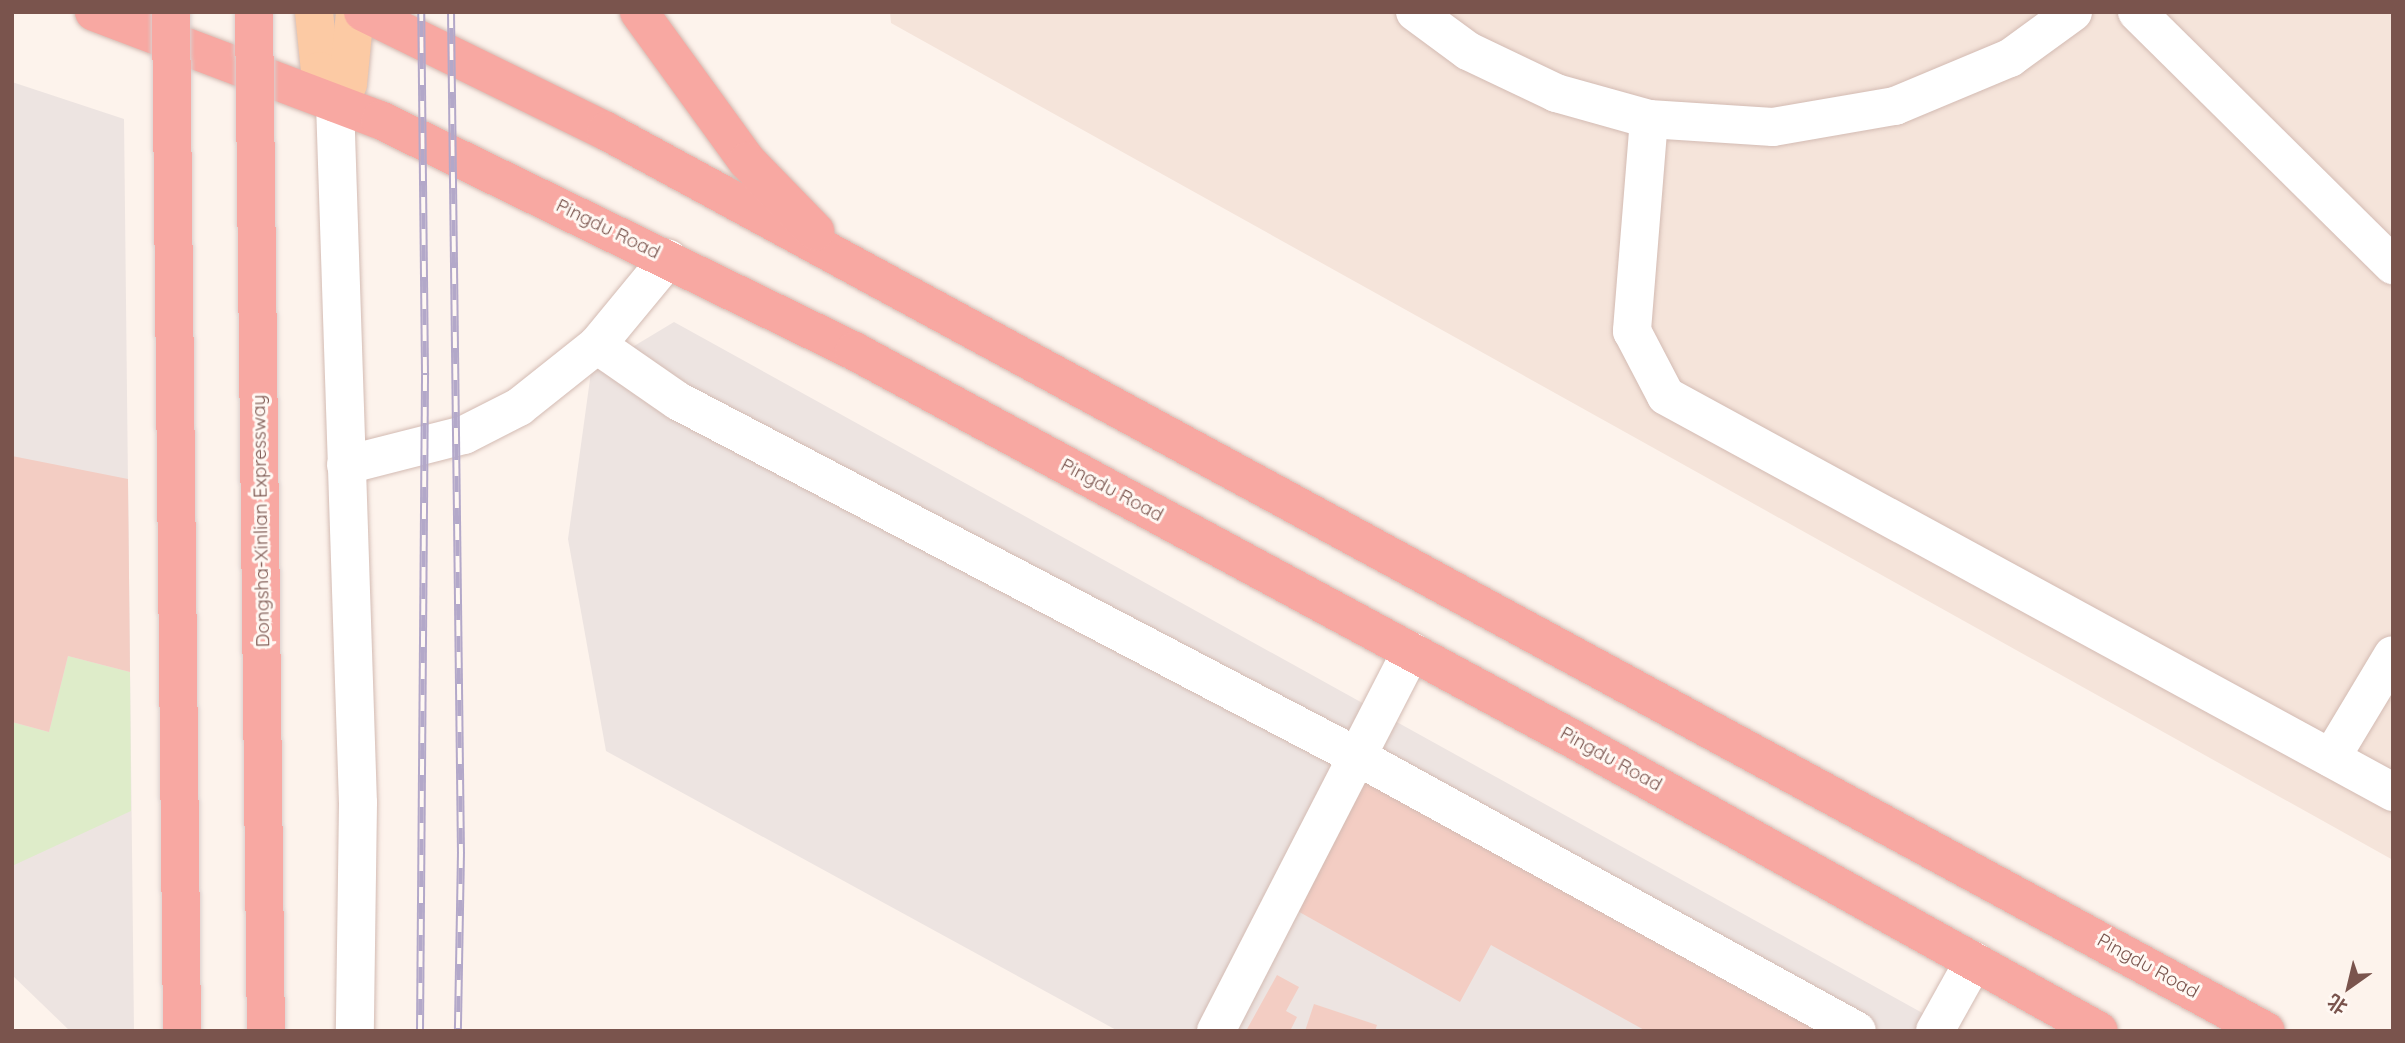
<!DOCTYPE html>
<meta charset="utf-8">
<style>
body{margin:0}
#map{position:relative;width:2405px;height:1043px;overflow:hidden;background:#fdf3ec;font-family:Quicksand,"Noto Sans SC",sans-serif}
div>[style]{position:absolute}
.residential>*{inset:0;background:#f5e4da}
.industrial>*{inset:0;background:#ede4e1}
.green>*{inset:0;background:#deecc9}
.building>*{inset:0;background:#f3cdc3}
.roads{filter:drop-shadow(0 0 2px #d3bbb3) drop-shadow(0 0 2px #d3bbb3)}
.minor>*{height:38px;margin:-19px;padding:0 19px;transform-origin:19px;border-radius:19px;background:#fff}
.major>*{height:38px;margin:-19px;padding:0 19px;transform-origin:19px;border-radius:19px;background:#fccaa4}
.highway>*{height:38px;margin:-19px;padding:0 19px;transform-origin:19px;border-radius:19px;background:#f8a8a2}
.rail>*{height:8px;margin-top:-4px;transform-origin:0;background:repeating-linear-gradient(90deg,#fff8f3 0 16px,#b3a8c9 0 32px);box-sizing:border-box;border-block:2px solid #b3a8c9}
.bridges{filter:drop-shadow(0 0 2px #dacfcd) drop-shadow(0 0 2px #dacfcd)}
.highway-bridge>*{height:38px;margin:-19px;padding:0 19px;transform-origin:19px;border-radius:19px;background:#f8a8a2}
span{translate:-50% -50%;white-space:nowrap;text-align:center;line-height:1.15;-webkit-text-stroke:6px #fff8f3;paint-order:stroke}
.street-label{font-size:19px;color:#7a544d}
.frame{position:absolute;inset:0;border:14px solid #7a544d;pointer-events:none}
.north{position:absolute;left:2314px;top:952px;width:70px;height:70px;-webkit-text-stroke:5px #fff8f3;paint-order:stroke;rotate:214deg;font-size:19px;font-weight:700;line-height:28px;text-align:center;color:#7a544d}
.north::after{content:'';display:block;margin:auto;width:24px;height:32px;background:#7a544d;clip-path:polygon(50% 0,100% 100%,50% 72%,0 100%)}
</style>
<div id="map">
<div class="residential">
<div style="clip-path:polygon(890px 12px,2393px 12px,2393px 860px,891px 23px)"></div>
</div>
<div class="industrial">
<div style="clip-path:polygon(12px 82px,124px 119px,134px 1031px,70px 1031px,12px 975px)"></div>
<div style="clip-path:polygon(674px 322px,1955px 1031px,1118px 1031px,606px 751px,568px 539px,591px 372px)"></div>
</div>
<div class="green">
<div style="clip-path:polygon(68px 656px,130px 672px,131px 811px,12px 866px,12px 722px,49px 732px)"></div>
</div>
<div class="building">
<div style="clip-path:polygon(12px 456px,128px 479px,130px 672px,68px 656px,49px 732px,12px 722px)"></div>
<div style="clip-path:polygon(1365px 778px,1821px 1031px,1646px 1031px,1491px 945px,1460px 1002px,1294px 909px)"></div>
<div style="clip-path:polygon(1277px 975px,1299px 987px,1286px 1011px,1297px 1017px,1290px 1031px,1246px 1031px)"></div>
<div style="clip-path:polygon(1314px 1004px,1377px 1025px,1375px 1031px,1305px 1031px)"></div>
</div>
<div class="roads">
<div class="minor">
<div style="left:1415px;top:12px;width:66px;rotate:36.3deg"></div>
<div style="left:1468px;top:51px;width:98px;rotate:25.5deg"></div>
<div style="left:1556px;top:93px;width:97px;rotate:15.6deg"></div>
<div style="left:1649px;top:119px;width:124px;rotate:3.7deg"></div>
<div style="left:1773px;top:127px;width:124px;rotate:-9.8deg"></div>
<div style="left:1895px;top:106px;width:125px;rotate:-22.7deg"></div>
<div style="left:2010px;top:58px;width:78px;rotate:-36.1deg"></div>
<div style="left:2137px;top:12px;width:360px;rotate:44.7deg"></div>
<div style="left:335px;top:103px;width:700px;rotate:88.12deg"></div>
<div style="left:358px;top:803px;width:228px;rotate:90.8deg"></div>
<div style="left:1649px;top:119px;width:213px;rotate:94.6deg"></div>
<div style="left:1632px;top:331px;width:73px;rotate:62.4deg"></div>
<div style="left:1666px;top:396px;width:828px;rotate:28.58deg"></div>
<div style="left:597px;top:345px;width:98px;rotate:34.7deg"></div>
<div style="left:678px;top:401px;width:768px;rotate:27.63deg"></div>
<div style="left:1358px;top:757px;width:569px;rotate:28.77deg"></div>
<div style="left:346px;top:465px;width:122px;rotate:-14.3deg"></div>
<div style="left:464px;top:435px;width:62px;rotate:-27deg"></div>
<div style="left:519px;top:407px;width:100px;rotate:-38.5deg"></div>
<div style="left:597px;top:345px;width:112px;rotate:-50.5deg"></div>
<div style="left:2331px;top:758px;width:120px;rotate:-59deg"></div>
<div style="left:1216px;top:1031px;width:427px;rotate:-62.8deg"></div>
<div style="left:1935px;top:1031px;width:80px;rotate:-60.9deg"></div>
</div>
<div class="major">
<div style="left:314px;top:12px;width:59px;rotate:84.2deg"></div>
<div style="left:320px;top:71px;width:35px;rotate:65deg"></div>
<div style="left:335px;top:103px;width:23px;rotate:-56deg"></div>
<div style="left:348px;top:84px;width:72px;rotate:-84.4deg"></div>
</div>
<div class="highway">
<div style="left:94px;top:12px;width:306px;rotate:20.7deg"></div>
<div style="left:380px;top:120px;width:527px;rotate:25.98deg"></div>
<div style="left:854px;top:351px;width:819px;rotate:28.35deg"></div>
<div style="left:1575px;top:740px;width:599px;rotate:29.05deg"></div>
<div style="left:363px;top:12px;width:271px;rotate:26.1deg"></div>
<div style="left:606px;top:131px;width:1888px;rotate:28.47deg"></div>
<div style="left:639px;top:12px;width:184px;rotate:54.1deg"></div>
<div style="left:747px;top:161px;width:98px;rotate:45.8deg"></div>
</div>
</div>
<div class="rail">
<div style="left:451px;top:12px;width:840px;rotate:89.32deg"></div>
<div style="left:461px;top:852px;width:179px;rotate:91deg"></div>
<div style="left:420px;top:1031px;width:658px;rotate:-89.56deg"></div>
<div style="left:425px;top:373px;width:361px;rotate:-90.6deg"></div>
</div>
<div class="bridges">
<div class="highway-bridge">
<div style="left:171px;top:12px;width:1019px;rotate:89.38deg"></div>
<div style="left:254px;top:12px;width:1019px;rotate:89.33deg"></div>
</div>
</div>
<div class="street-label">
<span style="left:608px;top:229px;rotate:26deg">Pingdu Road</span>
<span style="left:1112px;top:490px;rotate:28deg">Pingdu Road</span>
<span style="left:261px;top:521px;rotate:-91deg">Dongsha-Xinlian Expressway</span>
<span style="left:1611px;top:759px;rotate:29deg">Pingdu Road</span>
<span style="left:2148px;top:966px;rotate:29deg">Pingdu Road</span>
</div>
<div class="frame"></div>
<div class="north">北</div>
</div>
